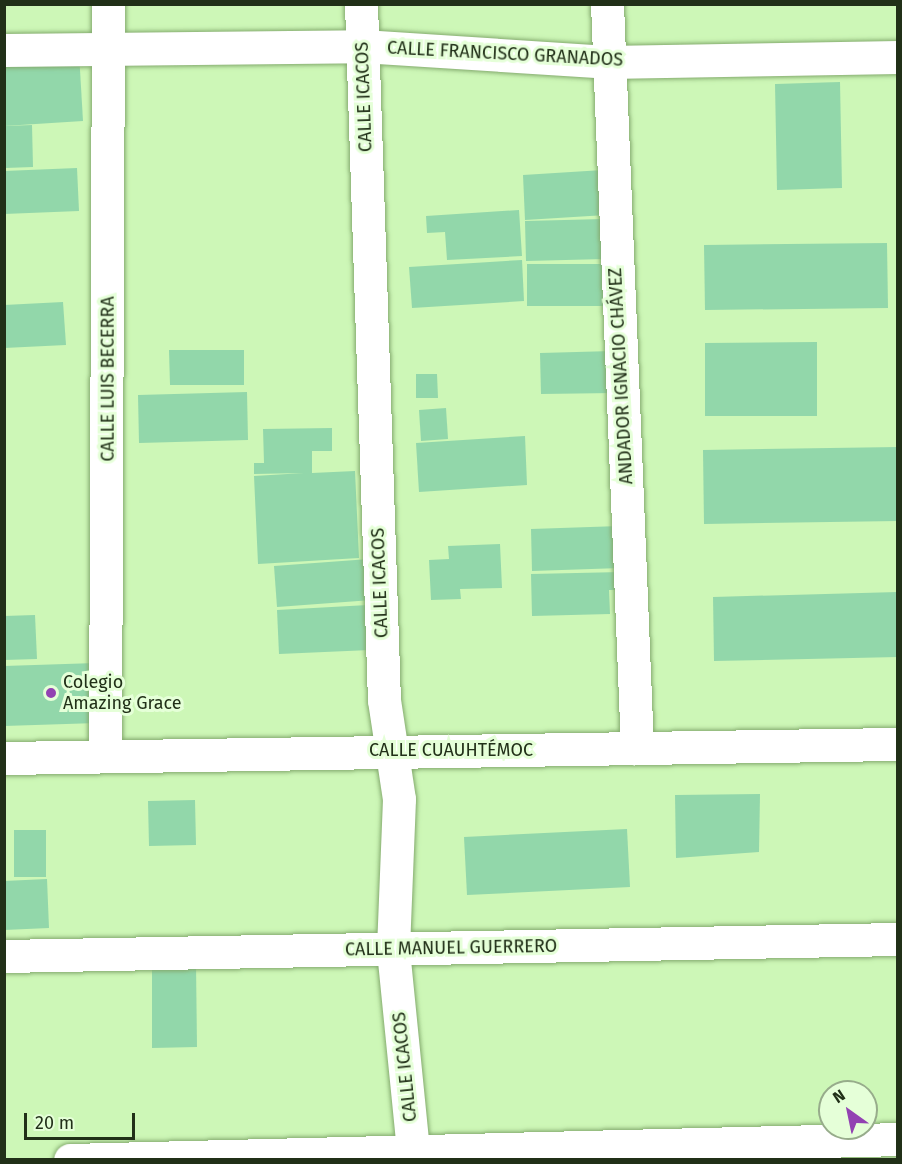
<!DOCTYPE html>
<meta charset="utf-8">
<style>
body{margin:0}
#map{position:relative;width:902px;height:1164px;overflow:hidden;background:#cdf7b7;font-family:"Fira Sans",sans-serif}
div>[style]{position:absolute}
.building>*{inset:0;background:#92d7aa}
.roads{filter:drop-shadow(0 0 2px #84ab6e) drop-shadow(0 0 2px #84ab6e)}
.street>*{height:33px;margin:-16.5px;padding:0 16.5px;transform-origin:16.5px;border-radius:16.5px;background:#fff}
.dots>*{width:16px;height:16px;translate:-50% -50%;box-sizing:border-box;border:3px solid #e5ffd8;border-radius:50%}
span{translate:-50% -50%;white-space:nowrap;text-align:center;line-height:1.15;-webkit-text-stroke:6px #e5ffd8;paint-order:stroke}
.street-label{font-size:18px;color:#213018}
.poi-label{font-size:18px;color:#213018}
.left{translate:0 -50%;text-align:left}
.frame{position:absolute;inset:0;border:6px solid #213018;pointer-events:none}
.north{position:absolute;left:818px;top:1080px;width:60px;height:60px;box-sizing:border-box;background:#e5ffd8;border:2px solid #97ac8b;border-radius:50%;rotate:327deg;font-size:16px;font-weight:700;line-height:24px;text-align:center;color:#213018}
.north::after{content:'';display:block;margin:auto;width:21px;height:27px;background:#9242b2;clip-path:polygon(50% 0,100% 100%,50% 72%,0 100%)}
.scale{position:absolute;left:24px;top:1113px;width:111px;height:27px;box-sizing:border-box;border:3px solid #213018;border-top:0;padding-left:8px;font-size:18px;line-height:21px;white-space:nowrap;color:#213018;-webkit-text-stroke:4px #e5ffd8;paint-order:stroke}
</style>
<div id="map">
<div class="building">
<div style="clip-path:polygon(79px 53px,83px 121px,4px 126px,4px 58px)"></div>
<div style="clip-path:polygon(840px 82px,842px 188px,777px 190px,775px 84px)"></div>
<div style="clip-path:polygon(32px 125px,33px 167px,5px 168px,5px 126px)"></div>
<div style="clip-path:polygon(77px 168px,79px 211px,4px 214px,4px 171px)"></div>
<div style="clip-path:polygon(603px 170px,606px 215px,525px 220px,523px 175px)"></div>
<div style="clip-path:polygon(519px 210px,522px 256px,447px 260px,445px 232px,427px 233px,426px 216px)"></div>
<div style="clip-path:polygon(604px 219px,605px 259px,526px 261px,525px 221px)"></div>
<div style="clip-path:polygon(887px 243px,888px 308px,705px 310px,704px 245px)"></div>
<div style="clip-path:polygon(522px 260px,524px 301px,412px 308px,409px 267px)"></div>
<div style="clip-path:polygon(527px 264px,612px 264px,613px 306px,527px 306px)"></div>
<div style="clip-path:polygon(63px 302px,66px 345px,4px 348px,4px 305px)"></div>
<div style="clip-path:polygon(817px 342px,817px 416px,705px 416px,705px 343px)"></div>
<div style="clip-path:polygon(169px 350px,244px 350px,244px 385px,170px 385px)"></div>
<div style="clip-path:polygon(613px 351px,614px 393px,541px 394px,540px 353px)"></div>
<div style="clip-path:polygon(416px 374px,437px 374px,438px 398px,416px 398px)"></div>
<div style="clip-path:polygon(247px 392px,248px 440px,139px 443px,138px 395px)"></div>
<div style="clip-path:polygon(446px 408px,448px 439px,421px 441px,419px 410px)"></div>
<div style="clip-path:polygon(332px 428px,332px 451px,312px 451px,312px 473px,355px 471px,359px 558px,258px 564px,254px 476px,304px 473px,254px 474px,254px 463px,264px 463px,263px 429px)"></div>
<div style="clip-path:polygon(525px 436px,527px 485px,419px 492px,416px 443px)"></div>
<div style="clip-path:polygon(898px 447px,898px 521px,704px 524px,703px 450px)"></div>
<div style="clip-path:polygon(620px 526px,621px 568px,532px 571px,531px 529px)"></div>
<div style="clip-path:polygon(500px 544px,502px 588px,460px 589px,461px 599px,431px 600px,429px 560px,449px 559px,448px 546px)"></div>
<div style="clip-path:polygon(369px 559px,372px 600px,277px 607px,274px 566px)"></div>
<div style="clip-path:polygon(622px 572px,622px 590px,609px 590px,610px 614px,532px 616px,531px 574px)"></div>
<div style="clip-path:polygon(898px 592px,898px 657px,714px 661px,713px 597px)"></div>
<div style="clip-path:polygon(368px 605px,370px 650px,279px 654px,277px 610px)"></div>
<div style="clip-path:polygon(35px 615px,37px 659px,4px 660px,4px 616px)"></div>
<div style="clip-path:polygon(96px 663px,97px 723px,4px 726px,4px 666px)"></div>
<div style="clip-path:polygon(760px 794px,759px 852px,676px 858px,675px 795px)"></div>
<div style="clip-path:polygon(195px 800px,196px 845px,149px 846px,148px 801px)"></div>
<div style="clip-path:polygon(627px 829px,630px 887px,467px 895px,464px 837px)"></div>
<div style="clip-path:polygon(14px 830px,46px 830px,46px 877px,14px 877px)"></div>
<div style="clip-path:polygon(47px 879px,49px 928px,4px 930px,4px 881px)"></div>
<div style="clip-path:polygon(196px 963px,197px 1047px,152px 1048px,152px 964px)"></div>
</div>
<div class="roads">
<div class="street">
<div style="left:361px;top:4px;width:696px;rotate:88.11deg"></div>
<div style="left:384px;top:700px;width:100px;rotate:81.4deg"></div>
<div style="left:399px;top:799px;width:151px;rotate:92.3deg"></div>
<div style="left:393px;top:950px;width:211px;rotate:84.3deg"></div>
<div style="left:607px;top:4px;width:745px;rotate:87.69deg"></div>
<div style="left:4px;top:50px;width:358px;rotate:-0.6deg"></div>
<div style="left:362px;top:46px;width:246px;rotate:3.7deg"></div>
<div style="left:607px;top:62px;width:291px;rotate:-1deg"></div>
<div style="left:105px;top:754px;width:750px;rotate:-89.77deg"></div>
<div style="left:4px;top:758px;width:894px;rotate:-0.9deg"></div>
<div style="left:4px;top:956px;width:894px;rotate:-1.09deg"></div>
<div style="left:70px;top:1160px;width:828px;rotate:-1.45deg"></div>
</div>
</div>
<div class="dots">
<div style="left:51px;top:693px;background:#9242b2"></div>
</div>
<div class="street-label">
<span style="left:505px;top:54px;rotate:3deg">CALLE FRANCISCO GRANADOS</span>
<span style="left:364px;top:97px;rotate:-92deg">CALLE ICACOS</span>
<span style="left:621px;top:376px;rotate:-93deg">ANDADOR IGNACIO CHÁVEZ</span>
<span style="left:108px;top:379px;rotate:-90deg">CALLE LUIS BECERRA</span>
<span style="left:380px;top:583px;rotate:-92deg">CALLE ICACOS</span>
<span style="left:451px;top:750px">CALLE CUAUHTÉMOC</span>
<span style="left:451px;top:948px;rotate:-1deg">CALLE MANUEL GUERRERO</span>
<span style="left:405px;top:1067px;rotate:-96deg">CALLE ICACOS</span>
</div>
<div class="poi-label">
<span class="left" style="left:63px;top:693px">Colegio<br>Amazing Grace</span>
</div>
<div class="frame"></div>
<div class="north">N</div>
<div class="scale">20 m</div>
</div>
